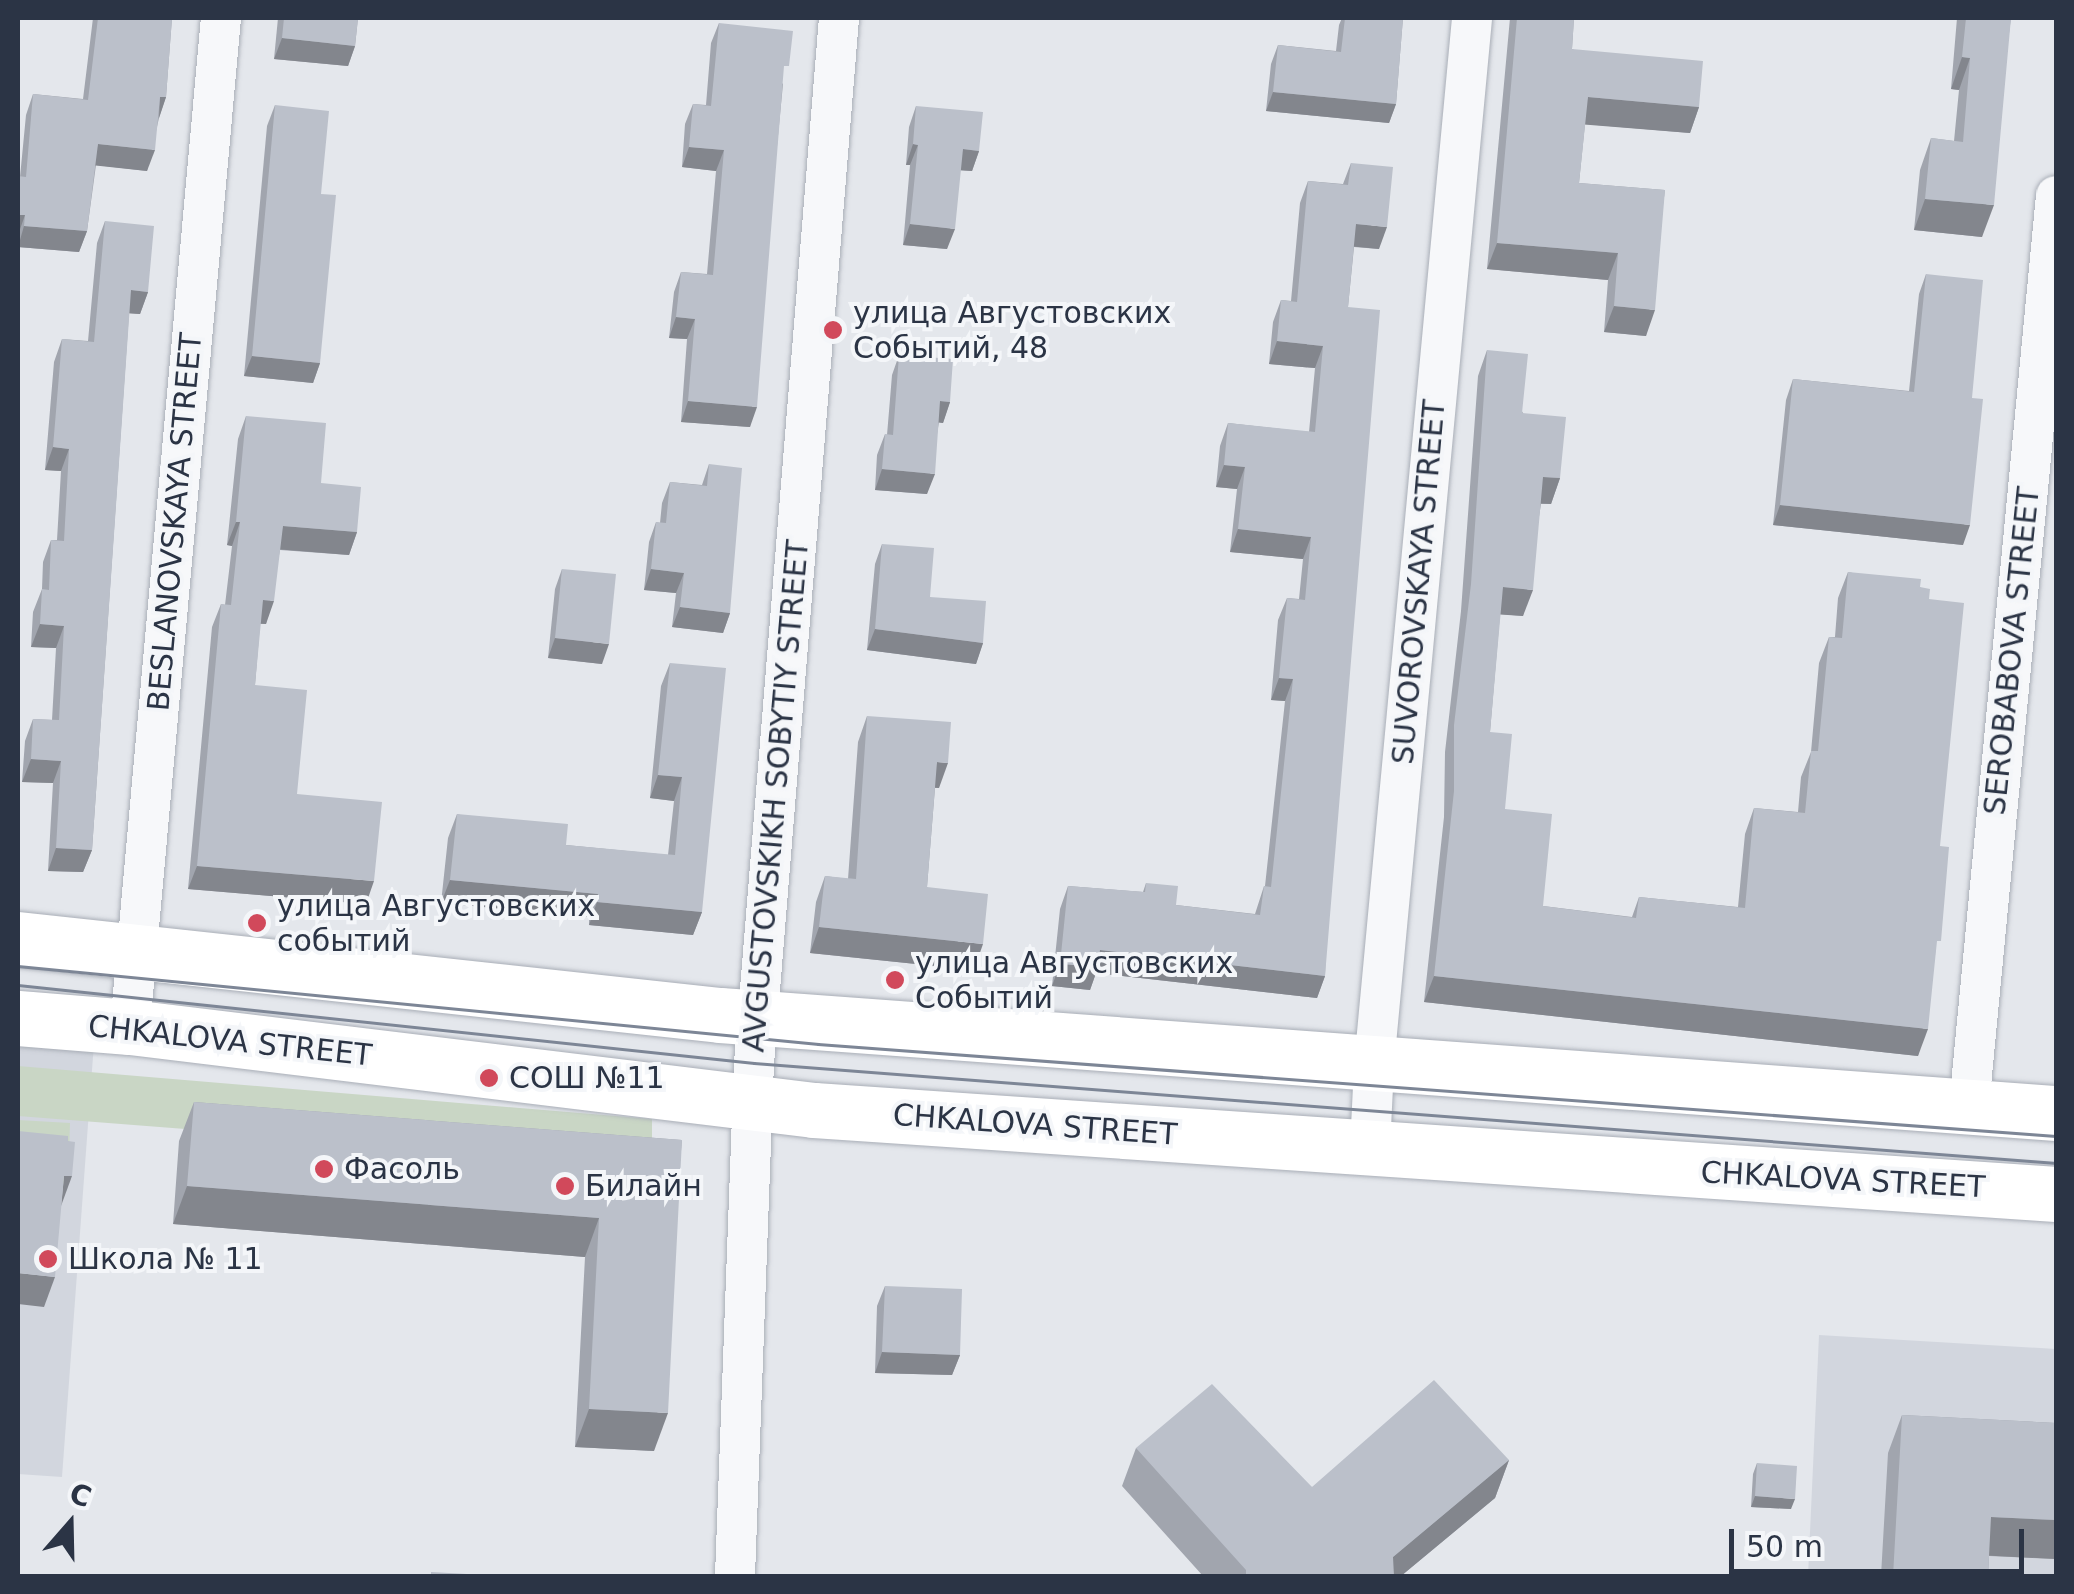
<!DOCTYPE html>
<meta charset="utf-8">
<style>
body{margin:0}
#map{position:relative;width:2074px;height:1594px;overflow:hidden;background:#e4e7ec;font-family:"DejaVu Sans",sans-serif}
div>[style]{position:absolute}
.built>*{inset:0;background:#d2d6de}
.green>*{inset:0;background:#c9d6c5}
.roads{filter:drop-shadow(0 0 2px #a9aeb7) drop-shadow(0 0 2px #a9aeb7)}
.street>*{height:40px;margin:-20px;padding:0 20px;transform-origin:20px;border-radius:20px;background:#f7f8fa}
.primary>*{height:55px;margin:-27.5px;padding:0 27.5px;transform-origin:27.5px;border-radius:27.5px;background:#fff}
.tram>*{height:2.5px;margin:-1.25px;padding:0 1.25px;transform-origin:1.25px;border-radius:1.25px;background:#7d8696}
.wall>*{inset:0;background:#a1a5ae}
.shaded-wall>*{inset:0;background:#83868d}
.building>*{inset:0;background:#bbc0ca}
.dots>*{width:28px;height:28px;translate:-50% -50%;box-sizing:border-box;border:5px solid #f4f6f9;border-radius:50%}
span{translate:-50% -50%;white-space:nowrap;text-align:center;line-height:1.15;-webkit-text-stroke:8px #f4f6f9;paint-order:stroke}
.poi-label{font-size:30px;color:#2b3445}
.left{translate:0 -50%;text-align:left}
.street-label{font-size:30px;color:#2b3445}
.frame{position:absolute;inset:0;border:20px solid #2b3445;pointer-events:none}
.north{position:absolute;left:20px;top:1474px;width:100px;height:100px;-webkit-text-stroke:8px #f4f6f9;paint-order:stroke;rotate:20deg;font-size:28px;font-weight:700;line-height:40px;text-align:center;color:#2b3445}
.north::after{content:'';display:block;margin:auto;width:35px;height:45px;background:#2b3445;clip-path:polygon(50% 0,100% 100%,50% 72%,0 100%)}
.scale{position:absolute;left:1729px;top:1529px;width:295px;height:45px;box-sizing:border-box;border:5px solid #2b3445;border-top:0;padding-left:12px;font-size:30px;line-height:35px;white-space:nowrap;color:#2b3445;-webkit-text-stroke:8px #f4f6f9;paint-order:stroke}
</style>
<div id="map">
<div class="built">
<div style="clip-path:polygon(18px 1037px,94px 1043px,62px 1477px,18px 1474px)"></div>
<div style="clip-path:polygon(1819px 1335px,2056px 1349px,2056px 1576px,1808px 1576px)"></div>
</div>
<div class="green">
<div style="clip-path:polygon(18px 1066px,652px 1119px,652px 1165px,18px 1116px)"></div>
<div style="clip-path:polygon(18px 1120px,70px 1123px,68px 1184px,18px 1182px)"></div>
</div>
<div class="roads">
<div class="street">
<div style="left:130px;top:1027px;width:1013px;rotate:-84.85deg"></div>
<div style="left:1969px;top:1106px;width:914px;rotate:-84.54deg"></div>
<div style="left:1370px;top:1148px;width:83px;rotate:-87.2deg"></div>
<div style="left:1374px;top:1065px;width:1052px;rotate:-84.65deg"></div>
<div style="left:735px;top:1576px;width:513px;rotate:-87.88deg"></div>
<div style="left:754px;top:1063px;width:1048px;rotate:-85.35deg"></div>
</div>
<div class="primary">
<div style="left:18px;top:939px;width:706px;rotate:6.18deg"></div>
<div style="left:720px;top:1015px;width:1340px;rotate:4.2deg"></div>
<div style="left:18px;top:1018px;width:112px;rotate:4.6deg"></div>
<div style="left:130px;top:1027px;width:689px;rotate:6.92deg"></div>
<div style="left:814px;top:1110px;width:1245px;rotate:3.87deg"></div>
</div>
</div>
<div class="tram">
<div style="left:18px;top:966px;width:804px;rotate:5.57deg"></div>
<div style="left:818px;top:1044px;width:1241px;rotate:4.25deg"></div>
<div style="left:18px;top:985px;width:740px;rotate:6.05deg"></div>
<div style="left:754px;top:1063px;width:1306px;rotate:4.39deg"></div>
</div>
<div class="wall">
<div style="clip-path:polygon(93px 18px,172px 18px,166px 97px,159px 118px,147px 171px,96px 165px,87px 231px,79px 252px,18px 247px,18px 176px,20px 177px,26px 115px,33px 94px,83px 99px)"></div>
<div style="clip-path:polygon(278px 18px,358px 18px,355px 46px,348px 66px,274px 59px)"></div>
<div style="clip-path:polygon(1342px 18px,1403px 18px,1396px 104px,1389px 123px,1266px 111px,1271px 64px,1278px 45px,1336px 51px,1339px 25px)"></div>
<div style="clip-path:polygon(1510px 18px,1574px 18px,1572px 49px,1699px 107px,1690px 133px,1585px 124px,1579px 183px,1665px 190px,1646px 336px,1604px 332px,1608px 280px,1487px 269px)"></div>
<div style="clip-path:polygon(1957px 18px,2011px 18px,1982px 237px,1914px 230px,1920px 170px,1931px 138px,1954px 141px,1959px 90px,1951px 89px)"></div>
<div style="clip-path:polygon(719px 23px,783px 84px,750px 427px,681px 422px,687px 339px,669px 338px,674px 292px,681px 272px,707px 274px,716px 171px,682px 167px,685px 124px,693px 104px,706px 105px,711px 43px)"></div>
<div style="clip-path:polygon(275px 105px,321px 194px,320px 363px,313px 383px,244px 376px,267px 126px)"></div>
<div style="clip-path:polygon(916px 106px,979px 151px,972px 171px,960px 170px,947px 249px,903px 245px,910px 165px,906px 165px,909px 127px)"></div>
<div style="clip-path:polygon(1351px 163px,1379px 249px,1354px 247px,1348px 307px,1325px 976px,1317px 998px,1096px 973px,1090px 990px,1052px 986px,1060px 909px,1068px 886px,1143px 892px,1146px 883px,1176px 905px,1255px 914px,1264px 886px,1265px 886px,1285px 701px,1271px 700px,1278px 620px,1287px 598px,1299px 599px,1303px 559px,1230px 552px,1237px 489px,1216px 487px,1220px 446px,1228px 423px,1309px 432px,1315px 368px,1269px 364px,1273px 322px,1281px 300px,1291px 301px,1300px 203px,1308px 181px,1343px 184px)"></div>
<div style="clip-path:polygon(105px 221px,148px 292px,140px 314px,129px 313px,92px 850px,83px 872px,48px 871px,53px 783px,22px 782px,25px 741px,33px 719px,52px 720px,56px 648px,31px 647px,33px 612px,42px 589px,43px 562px,51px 540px,57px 540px,61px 471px,45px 470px,54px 362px,62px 339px,88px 341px,97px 243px)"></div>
<div style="clip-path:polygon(1926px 274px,1972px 398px,1963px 545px,1773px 525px,1786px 400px,1793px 379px,1909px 391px,1919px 294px)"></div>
<div style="clip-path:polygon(1487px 350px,1560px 478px,1551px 504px,1541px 504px,1523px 616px,1500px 614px,1490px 732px,1505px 809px,1543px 906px,1632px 917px,1639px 897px,1738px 907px,1745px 834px,1754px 808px,1798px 812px,1801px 777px,1811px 752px,1819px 663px,1829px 637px,1835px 637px,1838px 598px,1848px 572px,1920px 587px,1929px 599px,1940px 846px,1935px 956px,1918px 1056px,1424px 1002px,1444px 817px,1445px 752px,1461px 611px,1478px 376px)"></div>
<div style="clip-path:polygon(899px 355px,950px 402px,943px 423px,939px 422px,927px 494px,875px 490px,877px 455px,885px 434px,887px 435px,892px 375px)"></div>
<div style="clip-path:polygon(246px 416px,321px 483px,357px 532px,349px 555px,280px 550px,266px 624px,260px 624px,255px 685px,297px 794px,366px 904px,188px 889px,212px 627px,221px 604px,225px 605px,232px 546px,227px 545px,238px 439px)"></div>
<div style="clip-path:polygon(709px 464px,730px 613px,723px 633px,672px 627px,676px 593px,644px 590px,649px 542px,656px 522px,660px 523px,662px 503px,670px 482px,702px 485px)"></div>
<div style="clip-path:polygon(882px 544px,930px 597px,983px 643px,976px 664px,867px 650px,875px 564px)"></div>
<div style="clip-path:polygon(562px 569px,602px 664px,548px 658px,555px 589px)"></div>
<div style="clip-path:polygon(670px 663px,702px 912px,693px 935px,589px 925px,589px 917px,441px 903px,448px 838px,457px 814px,566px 845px,668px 855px,674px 801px,650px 798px,661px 686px)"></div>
<div style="clip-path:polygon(867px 716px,939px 788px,935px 788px,927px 887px,974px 970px,810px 953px,816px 902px,825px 876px,848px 879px,858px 742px)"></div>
<div style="clip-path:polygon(194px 1102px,682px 1140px,654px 1451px,575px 1447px,585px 1257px,173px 1224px,179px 1141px)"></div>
<div style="clip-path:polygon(885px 1286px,960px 1355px,952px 1375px,875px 1373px,877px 1306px)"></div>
<div style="clip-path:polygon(1902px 1415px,2056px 1423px,2056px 1559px,1989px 1556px,1988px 1576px,1881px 1576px,1888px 1453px)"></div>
<div style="clip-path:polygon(1136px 1448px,1312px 1487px,1509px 1460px,1495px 1498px,1401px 1576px,1203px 1576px,1122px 1486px)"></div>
<div style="clip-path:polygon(1757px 1463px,1791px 1509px,1751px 1507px,1753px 1474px)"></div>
</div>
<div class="shaded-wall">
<div style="clip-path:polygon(282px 38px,355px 46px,348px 66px,274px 59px)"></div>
<div style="clip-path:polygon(1962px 57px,1970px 58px,1959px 90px,1951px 89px)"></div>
<div style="clip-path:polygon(1273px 92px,1396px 104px,1389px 123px,1266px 111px)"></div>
<div style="clip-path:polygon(160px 97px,166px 97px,159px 118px)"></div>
<div style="clip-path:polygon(1588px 97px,1699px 107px,1690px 133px,1578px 124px)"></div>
<div style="clip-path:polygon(98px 144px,155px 150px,147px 171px,91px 165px)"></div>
<div style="clip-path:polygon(913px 144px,918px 145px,910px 165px,906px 165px)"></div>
<div style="clip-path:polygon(689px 147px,724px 150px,716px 171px,682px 167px)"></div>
<div style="clip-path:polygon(963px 149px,979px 151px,972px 171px,955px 170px)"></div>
<div style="clip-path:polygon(1925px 199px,1994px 205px,1982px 237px,1914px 230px)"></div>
<div style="clip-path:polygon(18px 215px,25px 215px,18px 235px)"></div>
<div style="clip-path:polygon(910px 224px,955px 229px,947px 249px,903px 245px)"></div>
<div style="clip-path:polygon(1356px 224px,1387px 227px,1379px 249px,1348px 246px)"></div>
<div style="clip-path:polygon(24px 226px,87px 231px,79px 252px,18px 247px)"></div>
<div style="clip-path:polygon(1497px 243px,1618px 253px,1608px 280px,1487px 269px)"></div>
<div style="clip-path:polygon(131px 290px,148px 292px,140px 314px,123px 313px)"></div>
<div style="clip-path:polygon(1614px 306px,1655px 310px,1646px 336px,1604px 332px)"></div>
<div style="clip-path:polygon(676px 317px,695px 319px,687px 339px,669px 338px)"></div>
<div style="clip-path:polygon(1277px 341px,1323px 346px,1315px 368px,1269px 364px)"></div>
<div style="clip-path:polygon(252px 356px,320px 363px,313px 383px,244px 376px)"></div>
<div style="clip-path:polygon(688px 401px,757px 407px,750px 427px,681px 422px)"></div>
<div style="clip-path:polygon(940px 401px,950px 402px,943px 423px,933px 422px)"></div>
<div style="clip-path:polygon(53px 447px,69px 449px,61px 471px,45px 470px)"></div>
<div style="clip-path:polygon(1224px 465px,1245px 467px,1237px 489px,1216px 487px)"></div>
<div style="clip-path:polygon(882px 469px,935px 474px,927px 494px,875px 490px)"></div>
<div style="clip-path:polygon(1543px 477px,1560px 478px,1551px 504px,1533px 503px)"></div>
<div style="clip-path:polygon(1780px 505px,1970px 525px,1963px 545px,1773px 525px)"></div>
<div style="clip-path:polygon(236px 522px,240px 522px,232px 546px,227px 545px)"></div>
<div style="clip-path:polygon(283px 526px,357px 532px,349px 555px,275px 549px)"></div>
<div style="clip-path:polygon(1238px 529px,1311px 537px,1303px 559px,1230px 552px)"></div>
<div style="clip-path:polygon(651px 569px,684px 573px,676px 593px,644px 590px)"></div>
<div style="clip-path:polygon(1503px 587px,1533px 590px,1523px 616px,1493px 614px)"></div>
<div style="clip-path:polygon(263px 600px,274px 601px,266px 624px,254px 623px)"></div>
<div style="clip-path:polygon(680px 607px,730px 613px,723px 633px,672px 627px)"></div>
<div style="clip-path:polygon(40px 624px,64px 626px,56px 648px,31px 647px)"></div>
<div style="clip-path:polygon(875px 629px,983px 643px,976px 664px,867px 650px)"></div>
<div style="clip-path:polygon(555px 638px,609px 644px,602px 664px,548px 658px)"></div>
<div style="clip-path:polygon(1279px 678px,1293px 679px,1285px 701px,1271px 700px)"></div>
<div style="clip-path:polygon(31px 759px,61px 761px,53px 783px,22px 782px)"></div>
<div style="clip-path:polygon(937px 762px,948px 763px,939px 788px,928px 787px)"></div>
<div style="clip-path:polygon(658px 775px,682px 777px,674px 801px,650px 798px)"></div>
<div style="clip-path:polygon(56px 848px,92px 850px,83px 872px,48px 871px)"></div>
<div style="clip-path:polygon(197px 866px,374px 881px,366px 904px,188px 889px)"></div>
<div style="clip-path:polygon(450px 880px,598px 894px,589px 917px,441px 903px)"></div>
<div style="clip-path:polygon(597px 902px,702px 912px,693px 935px,589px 925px)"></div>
<div style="clip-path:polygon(819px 927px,983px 944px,974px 970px,810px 953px)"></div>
<div style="clip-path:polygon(1100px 950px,1325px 976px,1317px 998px,1096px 973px,1090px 990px,1052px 986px,1060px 964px)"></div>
<div style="clip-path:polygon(1434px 976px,1928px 1029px,1918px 1056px,1424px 1002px)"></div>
<div style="clip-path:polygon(64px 1176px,72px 1176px,61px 1206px)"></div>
<div style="clip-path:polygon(187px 1186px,599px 1218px,585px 1257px,173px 1224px)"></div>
<div style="clip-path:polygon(18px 1273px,55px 1277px,44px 1307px,18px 1304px)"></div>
<div style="clip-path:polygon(882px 1352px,960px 1355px,952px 1375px,875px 1373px)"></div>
<div style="clip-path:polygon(589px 1409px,668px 1413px,654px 1451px,575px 1447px)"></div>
<div style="clip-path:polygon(1509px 1460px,1495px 1498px,1401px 1576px,1386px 1576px,1393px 1557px)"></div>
<div style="clip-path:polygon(1755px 1496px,1795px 1499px,1791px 1509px,1751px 1507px)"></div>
<div style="clip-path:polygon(1991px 1517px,2056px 1520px,2056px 1559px,1977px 1555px)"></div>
</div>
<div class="building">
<div style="clip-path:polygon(98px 18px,172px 18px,166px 97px,160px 97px,155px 150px,98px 144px,87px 231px,24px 226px,25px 215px,18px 215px,18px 176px,26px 177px,33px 94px,88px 100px)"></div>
<div style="clip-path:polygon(284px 18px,358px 18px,355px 46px,282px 38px)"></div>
<div style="clip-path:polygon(1345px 18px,1403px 18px,1396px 104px,1273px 92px,1278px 45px,1341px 52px)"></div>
<div style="clip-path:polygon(1517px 18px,1574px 18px,1572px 49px,1703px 61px,1699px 107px,1588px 97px,1579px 183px,1665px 190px,1655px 310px,1614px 306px,1618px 253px,1497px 243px)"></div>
<div style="clip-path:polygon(1966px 18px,2011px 18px,1994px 205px,1925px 199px,1931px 138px,1963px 142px,1970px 58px,1962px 57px)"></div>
<div style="clip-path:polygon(719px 23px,793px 31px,789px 66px,784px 66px,757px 407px,688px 401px,695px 319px,676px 317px,681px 272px,713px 275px,724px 150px,689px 147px,693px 104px,711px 106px)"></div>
<div style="clip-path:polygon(275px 105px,329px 111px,321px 194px,336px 195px,320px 363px,252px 356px)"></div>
<div style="clip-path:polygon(916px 106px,983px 112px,979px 151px,963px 149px,955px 229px,910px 224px,918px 145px,913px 144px)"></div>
<div style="clip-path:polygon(1351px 163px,1393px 167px,1387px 227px,1356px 224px,1348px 307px,1380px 310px,1325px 976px,1100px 950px,1098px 967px,1060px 964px,1068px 886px,1145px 892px,1146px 883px,1178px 886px,1176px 905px,1260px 915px,1264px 886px,1271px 887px,1293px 679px,1279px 678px,1287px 598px,1305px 600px,1311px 537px,1238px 529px,1245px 467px,1224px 465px,1228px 423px,1315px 432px,1323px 346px,1277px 341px,1281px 300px,1297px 302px,1308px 181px,1348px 185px)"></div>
<div style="clip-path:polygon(105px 221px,154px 226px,148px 292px,131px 290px,92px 850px,56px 848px,61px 761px,31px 759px,33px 719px,59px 720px,64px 626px,40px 624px,42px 589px,49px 590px,51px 540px,64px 541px,69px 449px,53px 447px,62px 339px,94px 342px)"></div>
<div style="clip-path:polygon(1926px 274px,1983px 280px,1972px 398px,1983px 399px,1970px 525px,1780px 505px,1793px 379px,1914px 392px)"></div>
<div style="clip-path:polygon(1487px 350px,1528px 354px,1522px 413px,1566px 417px,1560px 478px,1543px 477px,1533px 590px,1503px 587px,1490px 732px,1512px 734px,1505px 809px,1552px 814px,1543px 906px,1636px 918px,1639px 897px,1745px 908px,1754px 808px,1805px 813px,1811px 751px,1818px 751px,1829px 637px,1842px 638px,1848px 572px,1921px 579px,1920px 587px,1930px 589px,1929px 599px,1964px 603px,1940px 846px,1949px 847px,1941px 941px,1937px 941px,1928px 1029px,1434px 976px,1454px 791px,1454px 725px,1471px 584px)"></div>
<div style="clip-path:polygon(899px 355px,953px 359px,950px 402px,940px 401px,935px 474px,882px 469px,885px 434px,893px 435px)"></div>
<div style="clip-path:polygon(246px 416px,326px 423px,321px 483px,361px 487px,357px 532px,283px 526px,274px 601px,263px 600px,255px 685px,307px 690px,297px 794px,382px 802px,374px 881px,197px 866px,221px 604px,231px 605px,240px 522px,236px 522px)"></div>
<div style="clip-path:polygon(709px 464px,742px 468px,730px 613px,680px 607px,684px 573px,651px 569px,656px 522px,666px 523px,670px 482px,707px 486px)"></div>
<div style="clip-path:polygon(882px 544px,934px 548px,930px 597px,986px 601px,983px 643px,875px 629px)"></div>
<div style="clip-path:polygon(562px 569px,616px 574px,609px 644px,555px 638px)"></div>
<div style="clip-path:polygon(670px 663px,726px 668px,702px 912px,597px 902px,598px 894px,450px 880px,457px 814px,568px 824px,566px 845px,675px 855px,682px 777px,658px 775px)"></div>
<div style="clip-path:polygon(867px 716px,951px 722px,948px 763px,937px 762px,927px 887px,988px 894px,983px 944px,819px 927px,825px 876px,856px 879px)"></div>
<div style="clip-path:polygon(194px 1102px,682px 1140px,668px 1413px,589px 1409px,599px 1218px,187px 1186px)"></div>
<div style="clip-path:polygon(18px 1131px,68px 1136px,68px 1141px,75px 1142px,72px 1176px,64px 1176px,55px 1277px,18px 1273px)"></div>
<div style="clip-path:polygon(885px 1286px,962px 1289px,960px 1355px,882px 1352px)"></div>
<div style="clip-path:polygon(1434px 1380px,1509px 1460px,1393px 1557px,1394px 1576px,1246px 1576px,1246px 1570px,1136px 1448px,1212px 1384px,1312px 1487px)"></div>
<div style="clip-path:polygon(1902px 1415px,2056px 1423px,2056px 1520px,1991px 1517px,1988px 1576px,1893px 1576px)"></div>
<div style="clip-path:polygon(1757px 1463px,1797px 1466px,1795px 1499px,1755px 1496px)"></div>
<div style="clip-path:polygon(431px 1572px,503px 1576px,431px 1576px)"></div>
</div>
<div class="dots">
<div style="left:833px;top:330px;background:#d1495b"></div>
<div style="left:257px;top:923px;background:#d1495b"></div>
<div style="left:895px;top:980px;background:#d1495b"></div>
<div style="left:489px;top:1078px;background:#d1495b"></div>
<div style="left:324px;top:1169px;background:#d1495b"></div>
<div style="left:565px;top:1186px;background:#d1495b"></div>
<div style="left:48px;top:1259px;background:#d1495b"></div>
</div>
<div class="poi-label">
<span class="left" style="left:853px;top:330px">улица Августовских<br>Событий, 48</span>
<span class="left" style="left:277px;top:923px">улица Августовских<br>событий</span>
<span class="left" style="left:915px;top:980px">улица Августовских<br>Событий</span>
<span class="left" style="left:509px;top:1078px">СОШ №11</span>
<span class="left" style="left:344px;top:1169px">Фасоль</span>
<span class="left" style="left:585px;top:1186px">Билайн</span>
<span class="left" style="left:68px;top:1259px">Школа № 11</span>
</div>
<div class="street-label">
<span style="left:175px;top:522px;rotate:-85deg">BESLANOVSKAYA STREET</span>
<span style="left:1419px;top:582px;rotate:-85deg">SUVOROVSKAYA STREET</span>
<span style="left:2012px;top:651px;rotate:-84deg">SEROBABOVA STREET</span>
<span style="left:776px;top:796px;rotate:-85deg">AVGUSTOVSKIKH SOBYTIY STREET</span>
<span style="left:230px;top:1041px;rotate:6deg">CHKALOVA STREET</span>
<span style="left:1035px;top:1125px;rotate:4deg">CHKALOVA STREET</span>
<span style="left:1843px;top:1180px;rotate:3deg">CHKALOVA STREET</span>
</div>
<div class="frame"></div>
<div class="north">С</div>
<div class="scale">50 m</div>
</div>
